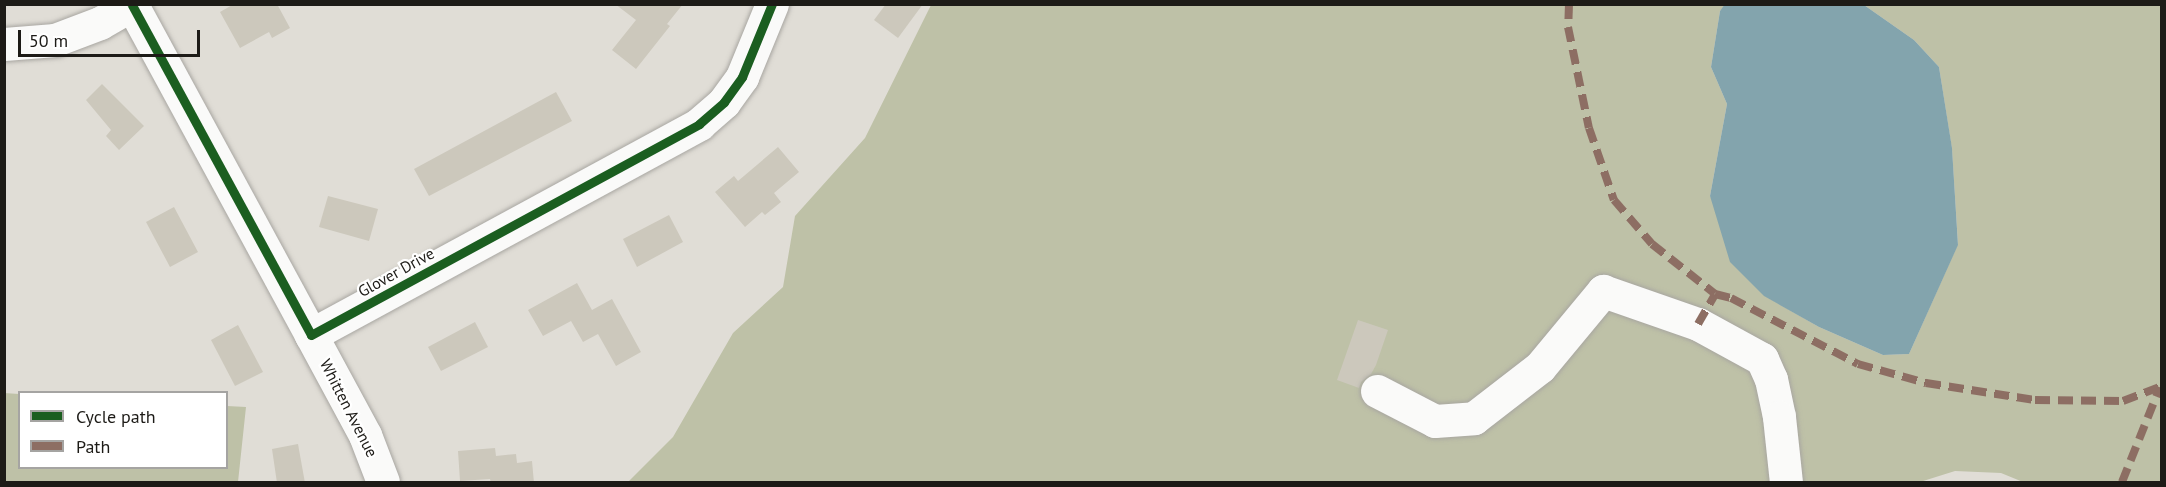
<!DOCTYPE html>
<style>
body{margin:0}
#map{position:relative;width:2166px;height:487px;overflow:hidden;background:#e0ddd6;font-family:"PT Sans",sans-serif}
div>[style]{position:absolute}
.forest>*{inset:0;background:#bec1a7}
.water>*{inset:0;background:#83a4ad}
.building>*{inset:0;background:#ccc8bc}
.roads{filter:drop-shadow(0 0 2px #a8a6a1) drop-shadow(0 0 2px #a8a6a1)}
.minor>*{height:33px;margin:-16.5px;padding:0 16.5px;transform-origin:16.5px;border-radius:16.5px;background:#fafaf9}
.quiet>*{height:8px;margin-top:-4px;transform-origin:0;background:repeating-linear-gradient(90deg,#8d6e63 0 15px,transparent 0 23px)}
.cycleway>*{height:9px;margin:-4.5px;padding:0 4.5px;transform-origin:4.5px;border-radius:4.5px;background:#1b5e20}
span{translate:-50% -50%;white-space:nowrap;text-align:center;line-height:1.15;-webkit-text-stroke:4.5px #fff;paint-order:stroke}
.street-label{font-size:16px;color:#1d1b17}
.frame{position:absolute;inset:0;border:6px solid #1d1b17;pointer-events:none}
.legend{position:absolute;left:18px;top:391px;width:210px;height:78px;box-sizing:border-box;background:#fff;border:2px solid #a5a4a2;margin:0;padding:8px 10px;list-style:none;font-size:18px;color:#1d1b17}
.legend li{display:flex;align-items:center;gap:12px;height:30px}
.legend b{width:30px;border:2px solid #a5a4a2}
.scale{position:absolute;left:18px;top:30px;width:182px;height:27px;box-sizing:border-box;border:3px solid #1d1b17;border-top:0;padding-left:8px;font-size:18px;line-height:21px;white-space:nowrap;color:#1d1b17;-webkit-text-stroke:4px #fff;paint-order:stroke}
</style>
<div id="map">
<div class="forest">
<div style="clip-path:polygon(931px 5px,1725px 5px,1720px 11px,1711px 67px,1727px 104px,1710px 196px,1765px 296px,1819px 327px,1883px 355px,1909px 354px,1958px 244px,1952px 149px,1939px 67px,1914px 40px,1864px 5px,2161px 5px,2161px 482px,2023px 482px,2001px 473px,1955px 471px,1920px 482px,628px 482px,673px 437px,733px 333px,783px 287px,795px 216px,865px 138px)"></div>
<div style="clip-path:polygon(4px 393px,19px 394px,20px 468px,226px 468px,227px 406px,246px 407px,238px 482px,5px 482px)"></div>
</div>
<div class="water">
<div style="clip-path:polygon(1725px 4px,1864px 5px,1914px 40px,1939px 67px,1952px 148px,1958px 245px,1909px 354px,1883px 355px,1819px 327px,1764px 296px,1730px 262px,1710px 196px,1727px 104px,1711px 67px,1720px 11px)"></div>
</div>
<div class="building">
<div style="clip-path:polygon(234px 4px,277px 4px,290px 28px,272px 38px,269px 32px,240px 48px,220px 12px)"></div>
<div style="clip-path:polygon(615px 4px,683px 4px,667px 24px,670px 26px,636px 69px,612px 50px,636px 20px)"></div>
<div style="clip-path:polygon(886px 4px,923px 4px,898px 38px,874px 20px)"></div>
<div style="clip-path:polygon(102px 84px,144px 126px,119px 150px,106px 136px,111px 130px,86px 100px)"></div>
<div style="clip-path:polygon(556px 92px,572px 121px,429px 196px,414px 169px)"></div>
<div style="clip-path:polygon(778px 147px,799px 172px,774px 193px,781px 202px,765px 215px,762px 212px,745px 227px,715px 192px,734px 176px,738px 181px)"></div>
<div style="clip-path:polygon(328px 196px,378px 209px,369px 241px,319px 227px)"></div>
<div style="clip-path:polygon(174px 207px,198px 252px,170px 267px,146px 222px)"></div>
<div style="clip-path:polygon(669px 215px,683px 242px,637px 267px,623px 239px)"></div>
<div style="clip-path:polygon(577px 283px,592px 310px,612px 299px,641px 352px,616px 366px,598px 334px,583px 342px,571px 321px,543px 336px,528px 310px)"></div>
<div style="clip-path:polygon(1358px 320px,1388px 330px,1376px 365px,1371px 374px,1361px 382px,1359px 388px,1337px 380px)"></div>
<div style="clip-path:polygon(475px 322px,488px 347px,441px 371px,428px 347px)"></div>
<div style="clip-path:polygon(238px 325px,263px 372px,235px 386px,211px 340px)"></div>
<div style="clip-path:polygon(298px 444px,305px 483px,277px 483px,272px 449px)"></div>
<div style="clip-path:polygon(495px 448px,496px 456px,516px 454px,517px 463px,532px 461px,534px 483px,491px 483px,490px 479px,460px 481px,458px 451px)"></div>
</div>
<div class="roads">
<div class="minor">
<div style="left:132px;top:5px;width:375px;rotate:61.5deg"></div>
<div style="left:311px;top:335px;width:442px;rotate:-28.5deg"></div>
<div style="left:699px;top:124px;width:33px;rotate:-41deg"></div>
<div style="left:724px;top:102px;width:31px;rotate:-54deg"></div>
<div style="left:742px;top:77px;width:79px;rotate:-67.7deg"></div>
<div style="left:4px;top:44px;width:51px;rotate:-4.5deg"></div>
<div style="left:55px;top:40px;width:48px;rotate:-20.7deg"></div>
<div style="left:100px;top:23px;width:38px;rotate:-30deg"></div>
<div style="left:311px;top:335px;width:114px;rotate:61.6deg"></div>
<div style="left:365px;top:435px;width:50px;rotate:69deg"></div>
<div style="left:1377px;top:391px;width:65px;rotate:27.3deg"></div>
<div style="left:1435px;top:421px;width:39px;rotate:-4deg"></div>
<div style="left:1474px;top:418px;width:83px;rotate:-37.7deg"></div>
<div style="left:1540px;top:367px;width:99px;rotate:-50.3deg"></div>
<div style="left:1603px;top:291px;width:101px;rotate:19.2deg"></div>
<div style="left:1698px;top:324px;width:73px;rotate:28.7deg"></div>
<div style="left:1762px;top:359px;width:22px;rotate:66deg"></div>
<div style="left:1771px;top:379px;width:39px;rotate:78deg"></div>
<div style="left:1779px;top:417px;width:65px;rotate:83.9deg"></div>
</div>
</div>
<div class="quiet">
<div style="left:1569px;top:4px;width:23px;rotate:92deg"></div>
<div style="left:1568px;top:27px;width:103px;rotate:78.3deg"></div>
<div style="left:1589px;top:128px;width:76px;rotate:70.9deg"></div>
<div style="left:1614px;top:200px;width:58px;rotate:49.2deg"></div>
<div style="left:1652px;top:244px;width:80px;rotate:38.4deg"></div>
<div style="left:1715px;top:294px;width:16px;rotate:14deg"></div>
<div style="left:1731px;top:298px;width:143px;rotate:27.5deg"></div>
<div style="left:1858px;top:364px;width:71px;rotate:15.6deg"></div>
<div style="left:1926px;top:383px;width:110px;rotate:8.9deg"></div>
<div style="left:2035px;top:400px;width:88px;rotate:0.7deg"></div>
<div style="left:2123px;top:401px;width:42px;rotate:-21deg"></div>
<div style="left:1698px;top:324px;width:34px;rotate:-60deg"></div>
<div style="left:2122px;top:482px;width:102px;rotate:-68.2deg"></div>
</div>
<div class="cycleway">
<div style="left:132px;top:5px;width:375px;rotate:61.5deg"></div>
<div style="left:311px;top:335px;width:442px;rotate:-28.5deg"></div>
<div style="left:699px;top:124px;width:33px;rotate:-41deg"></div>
<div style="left:724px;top:102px;width:31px;rotate:-54deg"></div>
<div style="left:742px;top:77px;width:79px;rotate:-67.7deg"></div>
</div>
<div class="street-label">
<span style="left:396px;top:272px;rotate:-29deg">Glover Drive</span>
<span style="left:349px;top:408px;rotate:63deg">Whitten Avenue</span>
</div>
<div class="frame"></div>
<ul class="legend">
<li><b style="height:8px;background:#1b5e20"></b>Cycle path</li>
<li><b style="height:8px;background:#8d6e63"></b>Path</li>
</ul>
<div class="scale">50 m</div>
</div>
